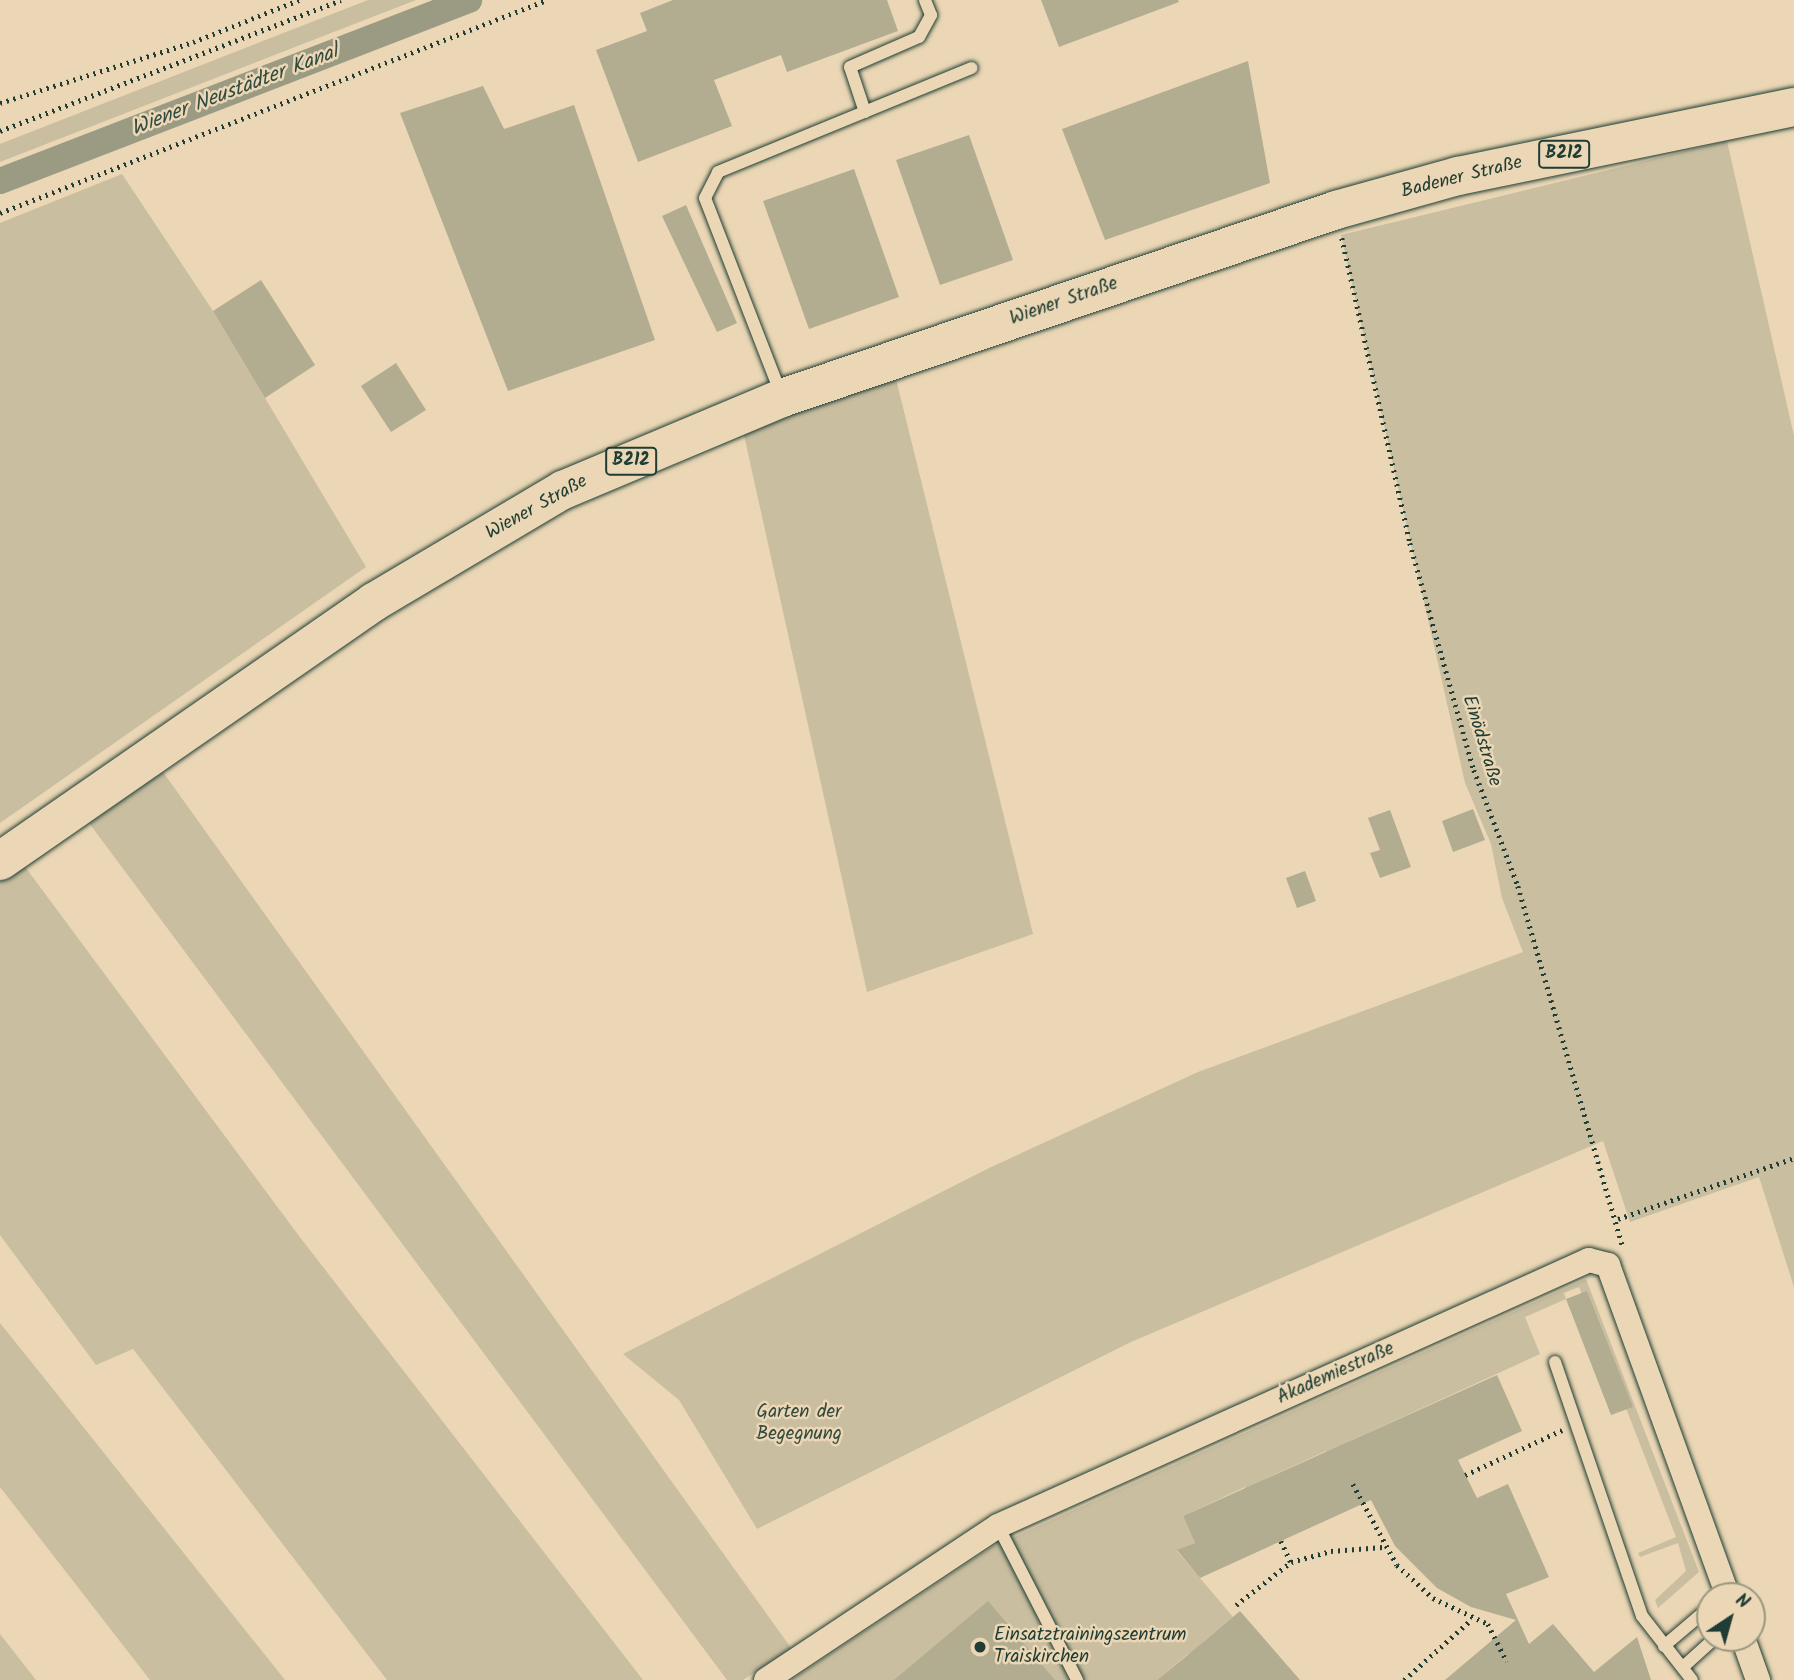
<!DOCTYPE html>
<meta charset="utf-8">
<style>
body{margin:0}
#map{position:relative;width:1794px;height:1680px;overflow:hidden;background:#ebd7b5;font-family:Kalam,sans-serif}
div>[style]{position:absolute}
.green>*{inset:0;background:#cabea0}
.canal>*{height:26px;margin:-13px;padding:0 13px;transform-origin:13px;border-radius:13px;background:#9a9b82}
.building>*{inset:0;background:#b2ac91}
.path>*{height:4.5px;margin-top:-2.25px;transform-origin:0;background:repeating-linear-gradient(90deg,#1f3d34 0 2px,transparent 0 7px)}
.roads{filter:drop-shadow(0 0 2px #1f3d34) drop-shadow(0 0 2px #1f3d34)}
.service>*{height:12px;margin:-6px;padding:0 6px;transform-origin:6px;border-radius:6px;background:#ebd7b5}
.minor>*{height:24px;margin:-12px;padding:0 12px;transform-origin:12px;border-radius:12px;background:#ebd7b5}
.primary>*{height:38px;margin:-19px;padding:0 19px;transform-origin:19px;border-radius:19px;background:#ebd7b5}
.dots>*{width:19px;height:19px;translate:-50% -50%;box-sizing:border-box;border:4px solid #ebd7b5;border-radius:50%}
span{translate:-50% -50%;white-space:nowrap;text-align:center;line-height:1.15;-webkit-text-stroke:5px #ebd7b5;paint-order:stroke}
.shield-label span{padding:2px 5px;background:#ebd7b5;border:2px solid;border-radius:5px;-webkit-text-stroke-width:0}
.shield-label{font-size:18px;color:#1f3d34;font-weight:700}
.street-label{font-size:19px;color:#1f3d34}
.park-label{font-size:19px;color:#304a3f}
.poi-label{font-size:19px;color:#1f3d34}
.left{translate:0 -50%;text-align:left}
.water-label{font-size:21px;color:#314b40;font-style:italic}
.north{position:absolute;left:1696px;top:1582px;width:70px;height:70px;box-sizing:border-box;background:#ebd7b5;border:2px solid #999981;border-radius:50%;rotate:36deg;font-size:19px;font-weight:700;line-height:28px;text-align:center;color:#1f3d34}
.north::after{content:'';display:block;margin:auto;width:24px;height:32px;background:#1f3d34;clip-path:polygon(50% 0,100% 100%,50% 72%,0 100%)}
</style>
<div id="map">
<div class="green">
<div style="clip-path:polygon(368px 0,416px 0,0 162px,0 144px)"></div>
<div style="clip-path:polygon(1727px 141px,1794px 436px,1794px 1287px,1759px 1177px,1630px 1222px,1603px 1141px,1131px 1342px,757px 1529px,679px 1400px,623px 1354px,989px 1168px,1198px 1072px,1523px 952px,1502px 898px,1491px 844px,1465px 783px,1341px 235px)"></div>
<div style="clip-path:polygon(122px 174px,213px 311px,366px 567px,0 823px,0 223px)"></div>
<div style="clip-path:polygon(896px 379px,1033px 934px,867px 992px,742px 426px)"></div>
<div style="clip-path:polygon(163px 772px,791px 1648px,743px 1680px,727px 1680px,89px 823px)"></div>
<div style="clip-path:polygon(23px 864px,299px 1236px,643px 1680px,387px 1680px,133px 1349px,96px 1365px,0 1235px,0 880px)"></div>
<div style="clip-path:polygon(1586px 1279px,1699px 1572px,1658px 1608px,1655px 1600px,1686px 1571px,1678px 1543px,1640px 1557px,1638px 1553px,1676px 1537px,1579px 1287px,1564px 1293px,1566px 1299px,1525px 1317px,1540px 1354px,1350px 1441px,1330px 1460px,1326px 1451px,1265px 1479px,1249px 1496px,1245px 1487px,1183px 1516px,1195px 1543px,1177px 1551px,1233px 1617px,1204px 1641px,1195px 1661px,1188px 1654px,1157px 1680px,791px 1680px,992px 1547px)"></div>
<div style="clip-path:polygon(0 1323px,45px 1379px,285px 1680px,150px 1680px,0 1487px)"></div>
<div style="clip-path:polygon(0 1634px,36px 1680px,0 1680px)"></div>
</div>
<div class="canal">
<div style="left:0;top:181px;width:503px;rotate:-21.1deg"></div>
</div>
<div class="building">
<div style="clip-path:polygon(673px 0,887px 0,898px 31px,787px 72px,781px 55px,714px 80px,732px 126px,638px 162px,596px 50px,647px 31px,640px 13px)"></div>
<div style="clip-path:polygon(1041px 0,1178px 0,1179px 2px,1059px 47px)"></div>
<div style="clip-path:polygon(1248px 61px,1270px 183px,1105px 240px,1062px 129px)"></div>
<div style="clip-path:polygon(483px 86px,504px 129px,574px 105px,655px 340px,508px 391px,400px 113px)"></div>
<div style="clip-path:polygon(969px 135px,1013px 260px,940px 285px,896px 160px)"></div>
<div style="clip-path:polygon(854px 169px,899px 297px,809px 329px,763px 201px)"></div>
<div style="clip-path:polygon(686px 205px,737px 323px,717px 332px,662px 216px)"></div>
<div style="clip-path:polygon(261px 280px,315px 365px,265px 398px,213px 311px)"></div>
<div style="clip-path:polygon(396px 363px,426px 410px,391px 432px,361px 386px)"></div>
<div style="clip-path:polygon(1473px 809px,1485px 840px,1453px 852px,1442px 821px)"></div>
<div style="clip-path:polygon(1390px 810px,1411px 867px,1380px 878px,1370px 853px,1380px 850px,1368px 818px)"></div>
<div style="clip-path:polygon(1305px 871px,1316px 901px,1297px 908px,1286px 878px)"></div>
<div style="clip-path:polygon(1587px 1291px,1633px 1407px,1611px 1415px,1566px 1299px)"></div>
<div style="clip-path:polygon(1497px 1375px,1522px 1431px,1458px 1460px,1477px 1498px,1508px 1484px,1549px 1577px,1506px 1594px,1529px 1644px,1553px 1624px,1594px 1672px,1637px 1637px,1651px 1680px,1445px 1680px,1516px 1620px,1471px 1607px,1437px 1588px,1395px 1546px,1371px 1500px,1200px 1578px,1177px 1550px,1195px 1543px,1183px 1516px)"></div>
<div style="clip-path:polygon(988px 1601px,1055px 1680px,894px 1680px)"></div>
<div style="clip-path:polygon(1240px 1611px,1300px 1680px,1157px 1680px,1189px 1654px)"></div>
</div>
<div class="path">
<div style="left:0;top:103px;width:202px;rotate:-17.5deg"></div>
<div style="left:193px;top:42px;width:114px;rotate:-21.6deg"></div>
<div style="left:0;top:131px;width:365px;rotate:-21deg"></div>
<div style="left:0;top:213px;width:587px;rotate:-21.28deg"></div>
<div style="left:1342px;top:238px;width:312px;rotate:77.4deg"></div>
<div style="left:1410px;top:543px;width:236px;rotate:74.3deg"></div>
<div style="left:1474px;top:770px;width:124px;rotate:69.2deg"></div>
<div style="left:1518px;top:886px;width:376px;rotate:73.8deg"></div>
<div style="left:1618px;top:1219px;width:186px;rotate:-19.1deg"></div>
<div style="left:1465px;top:1475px;width:107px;rotate:-24.9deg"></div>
<div style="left:1353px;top:1484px;width:92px;rotate:61.5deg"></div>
<div style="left:1397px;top:1565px;width:49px;rotate:42.5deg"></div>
<div style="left:1433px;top:1598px;width:61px;rotate:25.3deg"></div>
<div style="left:1488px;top:1624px;width:42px;rotate:63.4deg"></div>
<div style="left:1281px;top:1541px;width:23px;rotate:65deg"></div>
<div style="left:1236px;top:1605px;width:70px;rotate:-38deg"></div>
<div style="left:1291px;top:1562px;width:41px;rotate:-15.4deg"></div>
<div style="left:1331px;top:1551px;width:52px;rotate:-4.4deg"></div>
<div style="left:1404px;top:1680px;width:91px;rotate:-41.9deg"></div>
</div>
<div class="roads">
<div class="service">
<div style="left:865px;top:112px;width:47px;rotate:-108.4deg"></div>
<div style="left:850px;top:67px;width:75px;rotate:-23.5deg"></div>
<div style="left:919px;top:37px;width:25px;rotate:-61deg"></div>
<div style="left:931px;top:15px;width:16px;rotate:-112deg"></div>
<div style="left:781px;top:394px;width:210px;rotate:-111.2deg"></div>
<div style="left:705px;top:198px;width:29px;rotate:-63deg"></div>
<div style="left:718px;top:172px;width:274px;rotate:-22.3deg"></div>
<div style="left:1555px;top:1362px;width:268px;rotate:71.1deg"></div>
<div style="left:1642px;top:1616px;width:81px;rotate:52deg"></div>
<div style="left:998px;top:1526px;width:173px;rotate:62.8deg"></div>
<div style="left:1664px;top:1646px;width:60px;rotate:-40.3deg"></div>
<div style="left:1683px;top:1667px;width:43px;rotate:-42.2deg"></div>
</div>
<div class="minor">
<div style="left:1743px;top:1638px;width:45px;rotate:70.3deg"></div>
<div style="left:766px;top:1680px;width:278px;rotate:-33.6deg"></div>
<div style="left:998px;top:1526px;width:648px;rotate:-24.23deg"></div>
<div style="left:1589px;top:1260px;width:20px;rotate:15deg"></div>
<div style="left:1608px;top:1265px;width:352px;rotate:70.1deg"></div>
</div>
<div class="primary">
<div style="left:0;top:861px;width:455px;rotate:-34.7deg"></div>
<div style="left:374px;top:602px;width:220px;rotate:-30.7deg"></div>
<div style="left:563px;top:490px;width:238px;rotate:-22.8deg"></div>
<div style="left:782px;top:398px;width:585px;rotate:-18.74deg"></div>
<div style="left:1336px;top:210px;width:127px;rotate:-15.6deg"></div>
<div style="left:1458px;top:176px;width:343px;rotate:-11.6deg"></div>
</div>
</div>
<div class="dots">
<div style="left:980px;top:1647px;background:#1f3d34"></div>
</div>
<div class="shield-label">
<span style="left:1564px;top:154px">B212</span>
<span style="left:631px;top:461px">B212</span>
</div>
<div class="street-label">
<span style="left:1462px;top:178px;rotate:-14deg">Badener Straße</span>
<span style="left:1064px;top:302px;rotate:-19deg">Wiener Straße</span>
<span style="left:537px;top:508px;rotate:-29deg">Wiener Straße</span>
<span style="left:1481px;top:741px;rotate:73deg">Einödstraße</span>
<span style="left:1336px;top:1374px;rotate:-24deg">Akademiestraße</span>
</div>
<div class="park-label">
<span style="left:799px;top:1424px">Garten der<br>Begegnung</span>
</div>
<div class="poi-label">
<span class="left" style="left:994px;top:1647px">Einsatztrainingszentrum<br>Traiskirchen</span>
</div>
<div class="water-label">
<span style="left:235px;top:91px;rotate:-21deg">Wiener Neustädter Kanal</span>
</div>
<div class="north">N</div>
</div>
